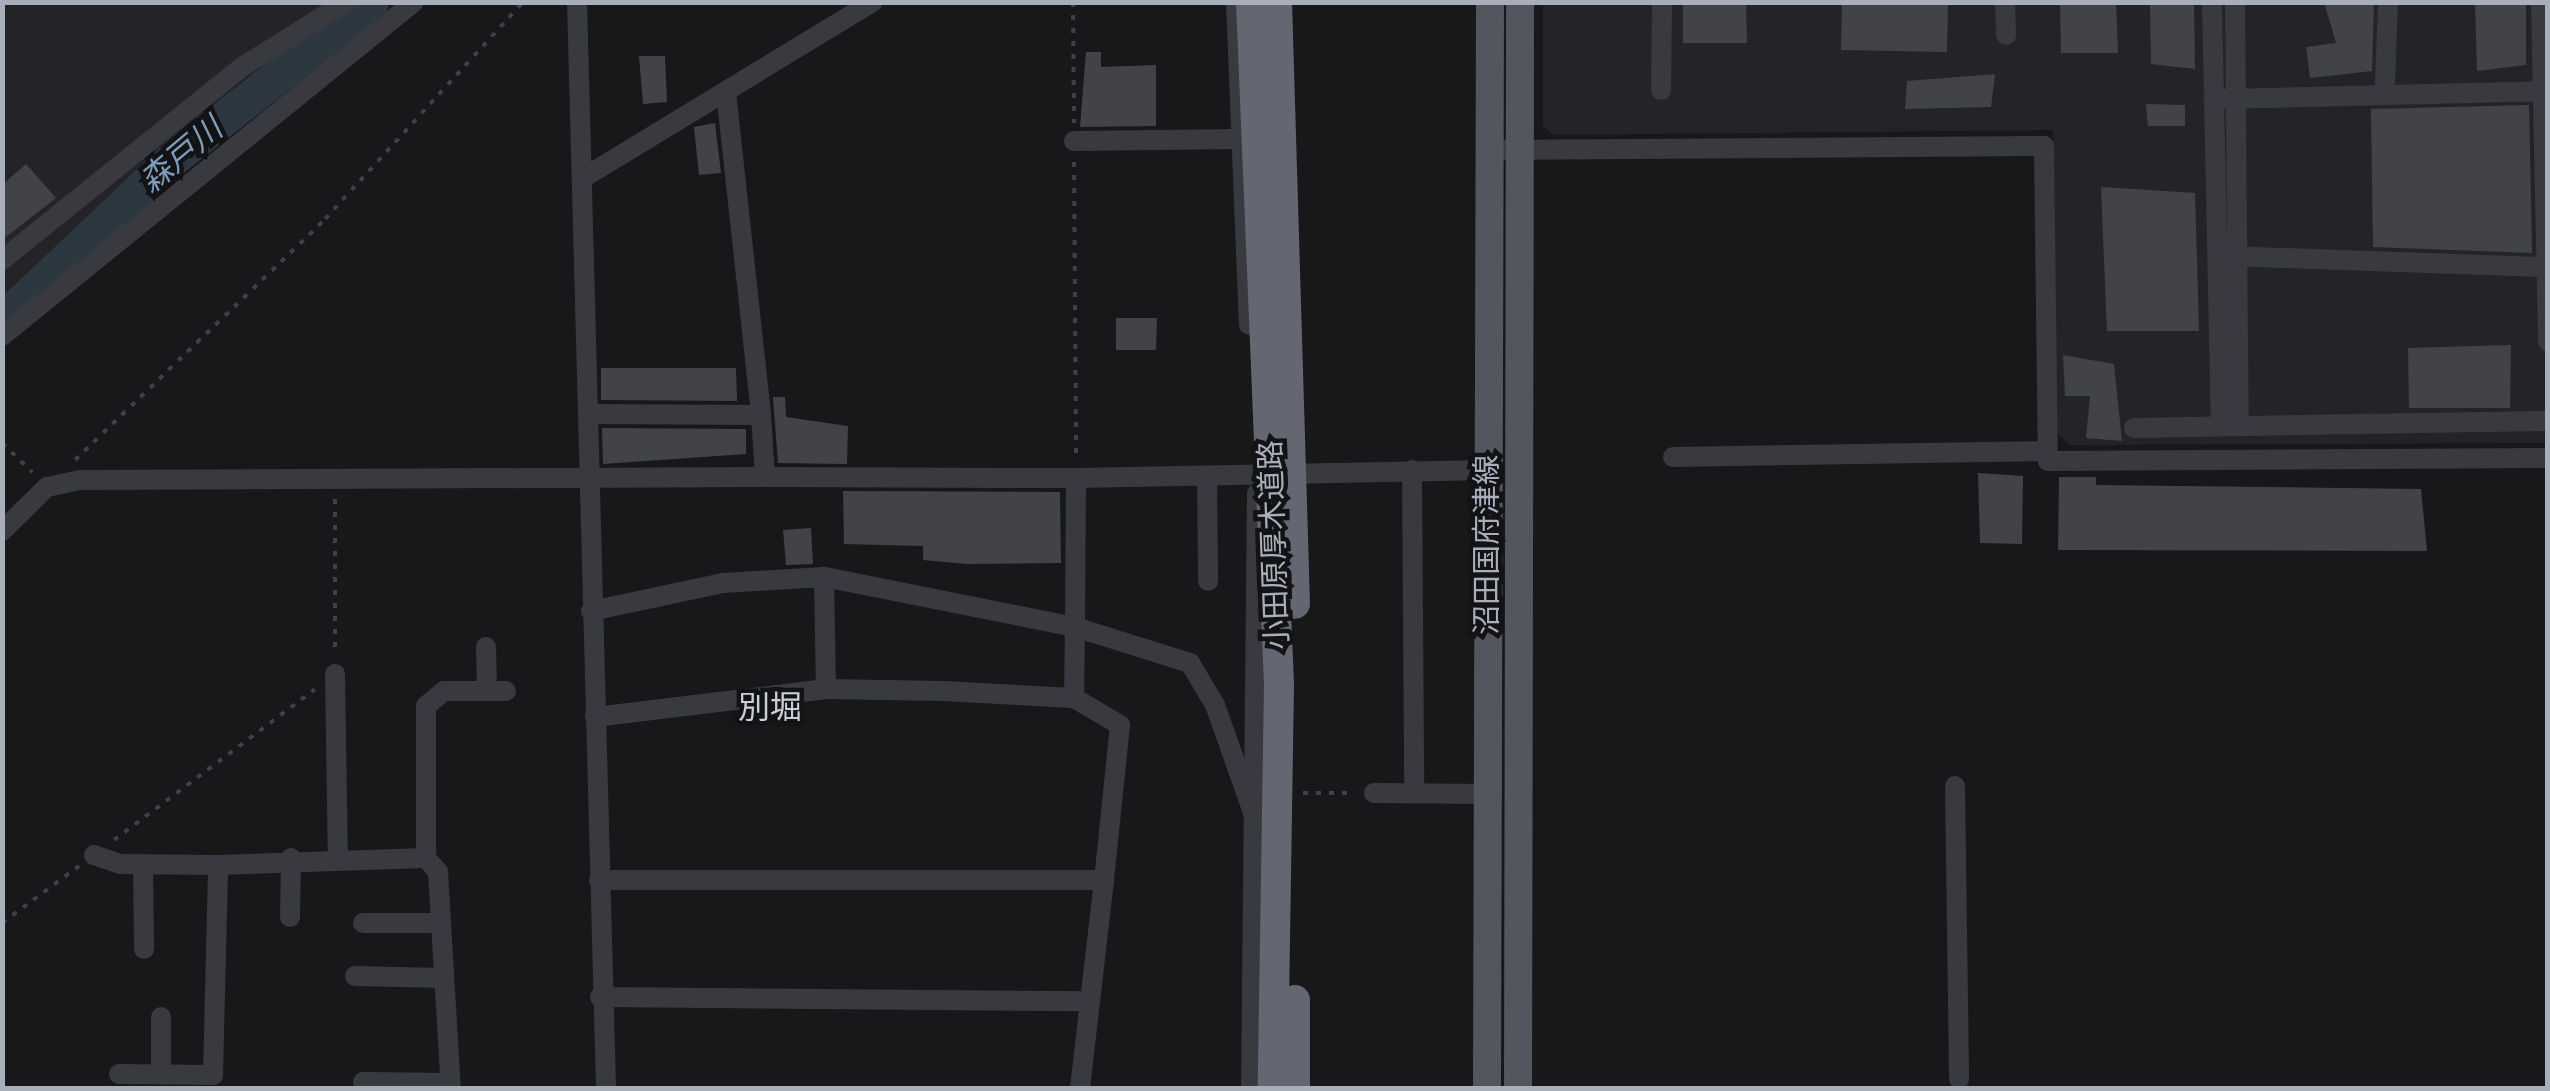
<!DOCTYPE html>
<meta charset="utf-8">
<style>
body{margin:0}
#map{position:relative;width:2550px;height:1091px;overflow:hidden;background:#18181a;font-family:Helvetica,"Noto Sans JP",sans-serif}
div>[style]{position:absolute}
.built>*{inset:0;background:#242428}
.river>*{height:35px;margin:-17.5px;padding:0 17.5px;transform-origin:17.5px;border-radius:17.5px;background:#2c3740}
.building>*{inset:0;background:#424348}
.path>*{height:4px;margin-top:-2px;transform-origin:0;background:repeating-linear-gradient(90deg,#3e4147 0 5px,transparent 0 13px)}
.minor>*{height:20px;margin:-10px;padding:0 10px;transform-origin:10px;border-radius:10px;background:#383a40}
.major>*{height:28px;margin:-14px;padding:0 14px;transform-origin:14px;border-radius:14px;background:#54565f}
.highway-bridge>*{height:30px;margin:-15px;padding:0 15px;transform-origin:15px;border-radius:15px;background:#646771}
span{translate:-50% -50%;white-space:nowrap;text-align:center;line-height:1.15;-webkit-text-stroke:9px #131316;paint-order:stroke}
.street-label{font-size:30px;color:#a9aebb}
.water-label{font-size:32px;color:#7d9cba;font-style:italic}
.neighbourhood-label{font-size:32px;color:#caced7}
.frame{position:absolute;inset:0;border:5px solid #a9aebb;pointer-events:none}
</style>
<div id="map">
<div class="built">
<div style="clip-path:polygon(3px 3px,357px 3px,3px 310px)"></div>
<div style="clip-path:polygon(1543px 3px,2547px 3px,2547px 443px,2070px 445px,2055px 431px,2053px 130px,1553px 135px,1543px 125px)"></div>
</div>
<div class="river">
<div style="left:2px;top:320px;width:233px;rotate:-43.4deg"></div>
<div style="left:171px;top:160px;width:255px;rotate:-38.3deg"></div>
</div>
<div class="building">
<div style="clip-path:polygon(1683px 2px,1746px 2px,1747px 43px,1683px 43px)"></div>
<div style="clip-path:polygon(1842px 2px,1948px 2px,1947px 52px,1841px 50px)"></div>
<div style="clip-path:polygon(2060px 2px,2116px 2px,2118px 53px,2061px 53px)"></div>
<div style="clip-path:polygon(2150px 2px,2194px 2px,2195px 69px,2151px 64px)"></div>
<div style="clip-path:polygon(2324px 2px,2374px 2px,2372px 71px,2310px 78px,2306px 47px,2336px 43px)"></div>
<div style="clip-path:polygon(2475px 2px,2526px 2px,2526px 65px,2477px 71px)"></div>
<div style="clip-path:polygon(1086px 52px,1101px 52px,1101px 67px,1156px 65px,1156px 126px,1080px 127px)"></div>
<div style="clip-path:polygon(639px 56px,665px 56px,667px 102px,643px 104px)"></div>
<div style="clip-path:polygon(1995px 74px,1991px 107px,1905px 109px,1907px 81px)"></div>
<div style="clip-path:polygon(2146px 104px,2185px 105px,2185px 126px,2148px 126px)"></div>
<div style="clip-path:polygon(2529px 105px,2532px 253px,2373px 247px,2371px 109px)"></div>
<div style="clip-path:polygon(715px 123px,721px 173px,699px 175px,694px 127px)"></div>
<div style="clip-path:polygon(26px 164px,56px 198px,2px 240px,2px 185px)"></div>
<div style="clip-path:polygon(2101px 187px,2195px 193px,2199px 331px,2107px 331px)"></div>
<div style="clip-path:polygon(1116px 318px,1157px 318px,1156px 350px,1116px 350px)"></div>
<div style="clip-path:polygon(2511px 345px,2510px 408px,2409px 408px,2408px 348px)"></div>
<div style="clip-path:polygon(2063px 355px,2114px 364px,2122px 441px,2086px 438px,2090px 396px,2065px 396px)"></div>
<div style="clip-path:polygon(601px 368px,736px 368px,737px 401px,601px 400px)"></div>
<div style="clip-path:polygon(773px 397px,785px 397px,786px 417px,848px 426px,847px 464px,778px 463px)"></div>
<div style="clip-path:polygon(602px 428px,746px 429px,746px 454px,603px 464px)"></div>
<div style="clip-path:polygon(1978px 473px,2023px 476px,2022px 544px,1980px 543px)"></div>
<div style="clip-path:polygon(2059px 477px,2096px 477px,2096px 485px,2421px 489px,2427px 551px,2058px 550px)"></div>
<div style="clip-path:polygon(843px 491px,1060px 492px,1061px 563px,967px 564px,923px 560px,923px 546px,844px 544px)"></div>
<div style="clip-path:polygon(811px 528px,813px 564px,786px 565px,783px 530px)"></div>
</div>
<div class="path">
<div style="left:1073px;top:2px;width:121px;rotate:89.5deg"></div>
<div style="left:1074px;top:162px;width:296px;rotate:89.6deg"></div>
<div style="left:2px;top:443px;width:42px;rotate:44deg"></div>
<div style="left:75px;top:460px;width:347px;rotate:-43.9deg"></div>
<div style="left:325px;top:219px;width:294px;rotate:-47.6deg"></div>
<div style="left:335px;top:499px;width:156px;rotate:90deg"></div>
<div style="left:1303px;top:793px;width:51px"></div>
<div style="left:114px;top:840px;width:251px;rotate:-36.9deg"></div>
<div style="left:2px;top:923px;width:96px;rotate:-36.5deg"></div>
</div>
<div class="minor">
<div style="left:577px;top:2px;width:1086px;rotate:88.47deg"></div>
<div style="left:1236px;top:2px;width:323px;rotate:87.7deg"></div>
<div style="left:2005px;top:2px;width:33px;rotate:88deg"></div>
<div style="left:2212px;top:2px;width:424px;rotate:88.8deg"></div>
<div style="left:2235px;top:2px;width:424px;rotate:89.5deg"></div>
<div style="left:2541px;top:2px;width:340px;rotate:88.8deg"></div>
<div style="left:2385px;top:83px;width:81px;rotate:-87.9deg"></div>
<div style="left:1661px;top:90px;width:88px;rotate:-89.3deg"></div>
<div style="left:726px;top:92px;width:325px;rotate:83.8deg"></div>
<div style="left:2222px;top:99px;width:321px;rotate:-1.4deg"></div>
<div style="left:1074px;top:141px;width:167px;rotate:-0.7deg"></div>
<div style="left:1490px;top:150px;width:554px;rotate:-0.41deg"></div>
<div style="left:2044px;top:146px;width:315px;rotate:89.3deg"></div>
<div style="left:2048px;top:461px;width:500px;rotate:-0.34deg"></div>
<div style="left:583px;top:178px;width:339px;rotate:-31.3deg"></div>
<div style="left:2226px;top:256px;width:320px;rotate:2deg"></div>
<div style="left:2px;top:260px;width:308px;rotate:-38.8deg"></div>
<div style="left:242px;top:67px;width:123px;rotate:-32deg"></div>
<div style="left:2px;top:336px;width:530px;rotate:-39.03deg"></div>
<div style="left:588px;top:414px;width:173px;rotate:0.3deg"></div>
<div style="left:761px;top:415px;width:62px;rotate:86.3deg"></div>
<div style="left:765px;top:477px;width:311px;rotate:0.2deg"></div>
<div style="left:1076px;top:478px;width:149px;rotate:90.4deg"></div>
<div style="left:1075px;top:627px;width:256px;rotate:-168.7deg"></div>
<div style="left:824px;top:577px;width:112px;rotate:89deg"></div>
<div style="left:2134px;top:428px;width:414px;rotate:-1deg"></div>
<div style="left:1673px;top:457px;width:374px;rotate:-0.9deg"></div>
<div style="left:1412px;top:470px;width:323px;rotate:89.6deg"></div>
<div style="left:1207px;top:477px;width:104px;rotate:89.4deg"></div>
<div style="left:1076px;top:478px;width:413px;rotate:-1.1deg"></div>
<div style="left:2px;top:531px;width:63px;rotate:-44.4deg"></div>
<div style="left:47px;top:487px;width:34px;rotate:-12deg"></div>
<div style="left:80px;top:480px;width:685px;rotate:-0.25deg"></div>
<div style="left:591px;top:611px;width:135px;rotate:-12deg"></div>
<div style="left:723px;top:583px;width:101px;rotate:-3.4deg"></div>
<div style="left:486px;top:647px;width:44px;rotate:88.7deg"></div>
<div style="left:335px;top:674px;width:184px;rotate:89.1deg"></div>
<div style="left:1074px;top:698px;width:71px;rotate:-89.2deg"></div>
<div style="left:1075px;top:627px;width:121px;rotate:17.4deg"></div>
<div style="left:1190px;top:663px;width:49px;rotate:59.2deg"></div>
<div style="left:1215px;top:705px;width:120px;rotate:70.5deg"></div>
<div style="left:595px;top:717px;width:233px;rotate:-6.9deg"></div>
<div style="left:826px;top:689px;width:117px;rotate:1deg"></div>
<div style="left:943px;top:691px;width:131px;rotate:3.1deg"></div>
<div style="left:1074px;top:698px;width:53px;rotate:30.4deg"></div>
<div style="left:1120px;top:725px;width:156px;rotate:95.9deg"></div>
<div style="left:1104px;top:880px;width:505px;rotate:180deg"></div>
<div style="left:1955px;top:786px;width:293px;rotate:89.2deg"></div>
<div style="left:1374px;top:793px;width:115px;rotate:0.5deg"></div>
<div style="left:94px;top:855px;width:28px;rotate:19deg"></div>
<div style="left:120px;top:864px;width:98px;rotate:0.6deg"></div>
<div style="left:218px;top:865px;width:208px;rotate:-1.9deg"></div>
<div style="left:426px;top:858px;width:18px;rotate:49deg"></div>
<div style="left:438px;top:872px;width:216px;rotate:86.6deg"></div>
<div style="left:426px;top:858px;width:152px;rotate:-90deg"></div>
<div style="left:426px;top:706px;width:23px;rotate:-40deg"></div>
<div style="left:444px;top:691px;width:62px"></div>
<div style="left:143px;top:864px;width:85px;rotate:89.3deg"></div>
<div style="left:290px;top:917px;width:59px;rotate:-89deg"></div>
<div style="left:363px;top:923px;width:77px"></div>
<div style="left:355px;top:976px;width:88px;rotate:1.3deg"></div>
<div style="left:600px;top:997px;width:488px;rotate:0.5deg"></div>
<div style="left:161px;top:1017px;width:58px;rotate:90deg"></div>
<div style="left:119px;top:1074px;width:94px;rotate:0.6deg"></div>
<div style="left:213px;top:1075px;width:210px;rotate:-88.6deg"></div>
<div style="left:363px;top:1082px;width:87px;rotate:0.7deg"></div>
<div style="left:1080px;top:1088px;width:209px;rotate:-83.4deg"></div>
<div style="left:1251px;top:1088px;width:595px;rotate:-89.42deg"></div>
</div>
<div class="major">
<div style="left:1487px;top:1088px;width:1086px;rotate:-89.84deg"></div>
<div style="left:1518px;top:1088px;width:1086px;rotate:-89.89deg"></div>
</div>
<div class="highway-bridge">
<div style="left:1251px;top:2px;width:684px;rotate:87.65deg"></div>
<div style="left:1279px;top:685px;width:403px;rotate:90.9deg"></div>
<div style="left:1277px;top:2px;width:602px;rotate:88.29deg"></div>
<div style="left:1295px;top:1088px;width:88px;rotate:-90deg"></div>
</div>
<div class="street-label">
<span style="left:1274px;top:545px;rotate:-92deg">小田原厚木道路</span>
<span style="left:1487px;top:545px;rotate:-90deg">沼田国府津線</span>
</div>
<div class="water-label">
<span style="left:181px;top:155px;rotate:-40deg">森戸川</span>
</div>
<div class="neighbourhood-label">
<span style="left:770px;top:707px">別堀</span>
</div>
<div class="frame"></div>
</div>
